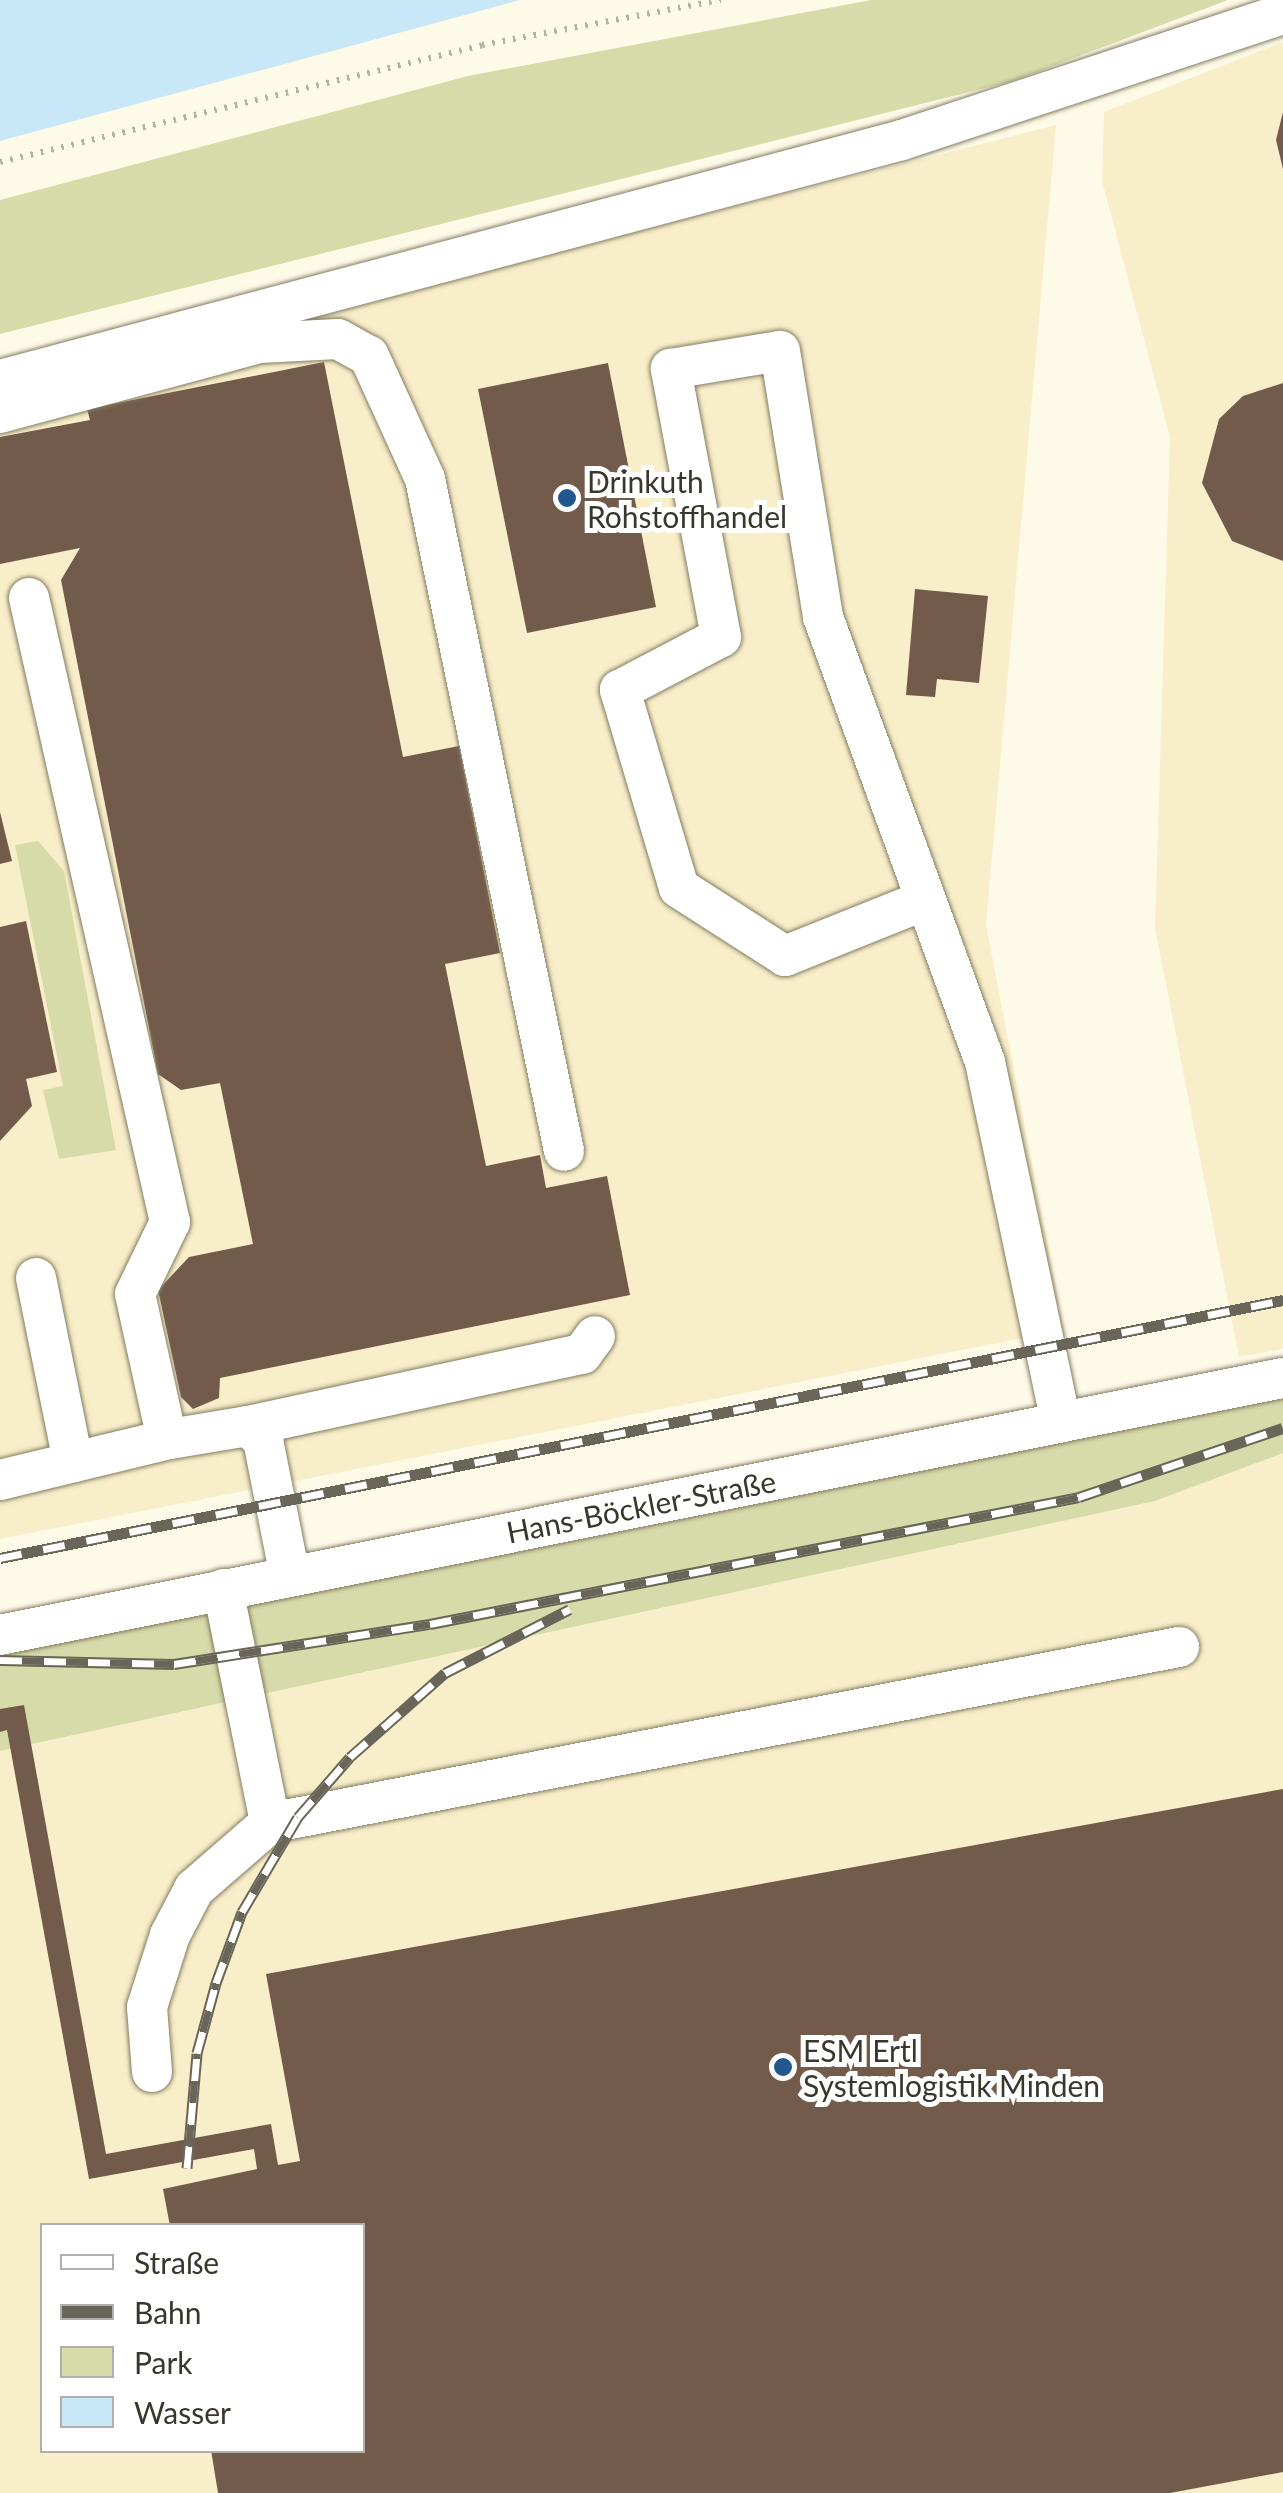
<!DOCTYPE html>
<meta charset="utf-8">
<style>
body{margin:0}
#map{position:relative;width:1283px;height:2493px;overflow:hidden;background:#fefae8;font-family:Lato,sans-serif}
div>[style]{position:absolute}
.built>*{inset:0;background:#f8eec9}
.green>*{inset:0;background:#d7dbaa}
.water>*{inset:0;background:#c8e7f7}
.building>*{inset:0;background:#735b4c}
.path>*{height:6px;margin-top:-3px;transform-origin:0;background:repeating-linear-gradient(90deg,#b5b2a2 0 2.5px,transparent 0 10.5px)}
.roads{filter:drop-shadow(0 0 2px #837c62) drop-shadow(0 0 2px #837c62)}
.minor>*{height:40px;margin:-20px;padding:0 20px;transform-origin:20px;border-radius:20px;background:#fff}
.rail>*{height:11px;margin-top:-5.5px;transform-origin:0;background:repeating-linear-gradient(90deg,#fff 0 22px,#696659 0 44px);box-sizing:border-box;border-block:2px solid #696659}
.dots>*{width:28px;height:28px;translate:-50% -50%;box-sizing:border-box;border:5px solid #fff;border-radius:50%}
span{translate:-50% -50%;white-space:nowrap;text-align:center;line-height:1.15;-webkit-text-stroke:10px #fff;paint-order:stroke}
.poi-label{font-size:30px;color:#39362b}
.left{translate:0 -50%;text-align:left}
.street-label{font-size:30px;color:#39362b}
.legend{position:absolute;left:40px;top:2223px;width:325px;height:230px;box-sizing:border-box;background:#fff;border:2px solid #b0afaa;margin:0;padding:12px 18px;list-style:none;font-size:30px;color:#39362b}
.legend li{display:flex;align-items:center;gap:20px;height:50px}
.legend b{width:50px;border:2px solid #b0afaa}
</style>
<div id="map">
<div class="built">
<div style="clip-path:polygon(1283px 42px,1283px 1349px,1239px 1357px,1155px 928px,1170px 437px,1102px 181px,1104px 112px)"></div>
<div style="clip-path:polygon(1056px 125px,986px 925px,1064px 1330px,0 1539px,0 393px)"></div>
<div style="clip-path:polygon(evenodd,1283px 1453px,1283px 2493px,0 2493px,0 1751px,1155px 1501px,1283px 1453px,42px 2226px,362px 2226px,362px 2450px,42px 2450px,42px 2226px)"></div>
</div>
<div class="green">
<div style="clip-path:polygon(871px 0,1228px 0,1013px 81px,0 334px,0 200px,468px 76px)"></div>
<div style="clip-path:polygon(38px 841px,64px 871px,116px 1150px,59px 1159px,43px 1090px,63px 1086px,15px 845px)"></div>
<div style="clip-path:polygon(1283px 1398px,1283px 1453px,1155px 1501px,0 1751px,0 1655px)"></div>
</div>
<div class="water">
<div style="clip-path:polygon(0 0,520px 0,0 141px)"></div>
</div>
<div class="building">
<div style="clip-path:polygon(1283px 112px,1283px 169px,1276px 140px)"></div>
<div style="clip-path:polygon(324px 362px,403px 757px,459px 746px,500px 953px,445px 964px,486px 1166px,540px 1155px,546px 1188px,607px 1176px,630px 1295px,220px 1378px,219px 1398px,193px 1409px,181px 1397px,158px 1290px,189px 1257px,253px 1244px,220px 1083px,181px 1090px,158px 1074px,61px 580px,80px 548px,0 564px,0 437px,90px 420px,87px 409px)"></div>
<div style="clip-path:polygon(608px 363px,656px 607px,527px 633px,478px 389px)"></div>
<div style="clip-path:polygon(1283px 383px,1283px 561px,1232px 541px,1202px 483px,1219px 419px,1243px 396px)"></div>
<div style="clip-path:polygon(915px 589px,988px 596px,979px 683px,937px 679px,935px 697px,906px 695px)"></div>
<div style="clip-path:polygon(0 812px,12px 861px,0 864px)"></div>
<div style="clip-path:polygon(26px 921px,57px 1072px,26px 1079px,32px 1106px,0 1141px,0 927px)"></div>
<div style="clip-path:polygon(24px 1705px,106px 2154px,271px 2124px,278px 2165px,300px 2161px,266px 1974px,1283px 1789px,1283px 2472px,1170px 2493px,218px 2493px,211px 2450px,362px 2450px,362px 2226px,170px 2226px,163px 2189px,257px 2169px,254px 2149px,89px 2179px,7px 1730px,0 1732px,0 1709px)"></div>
</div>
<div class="path">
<div style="left:0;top:162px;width:496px;rotate:-13.6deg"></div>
<div style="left:482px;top:45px;width:243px;rotate:-10.7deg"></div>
</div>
<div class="roads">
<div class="minor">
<div style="left:0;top:380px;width:933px;rotate:-14.9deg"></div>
<div style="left:902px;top:140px;width:401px;rotate:-18.3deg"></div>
<div style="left:0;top:413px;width:268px;rotate:-15.1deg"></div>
<div style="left:259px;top:343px;width:79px;rotate:-2.9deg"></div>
<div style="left:338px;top:339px;width:35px;rotate:29deg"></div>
<div style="left:369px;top:356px;width:135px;rotate:65.5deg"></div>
<div style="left:425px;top:479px;width:686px;rotate:78.31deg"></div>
<div style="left:29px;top:598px;width:640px;rotate:77.27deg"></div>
<div style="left:170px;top:1222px;width:80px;rotate:115.9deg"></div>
<div style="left:135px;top:1294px;width:135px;rotate:77.6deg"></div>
<div style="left:164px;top:1426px;width:14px;rotate:65deg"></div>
<div style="left:170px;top:1439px;width:79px;rotate:-9.5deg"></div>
<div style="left:248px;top:1426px;width:21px;rotate:43deg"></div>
<div style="left:263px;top:1440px;width:139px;rotate:78.8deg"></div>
<div style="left:925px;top:900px;width:151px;rotate:158.2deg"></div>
<div style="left:785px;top:956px;width:126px;rotate:-147.3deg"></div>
<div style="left:679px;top:888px;width:207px;rotate:-106.6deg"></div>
<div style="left:620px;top:690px;width:114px;rotate:-27.7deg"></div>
<div style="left:721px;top:637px;width:273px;rotate:-100.6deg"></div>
<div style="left:671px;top:369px;width:110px;rotate:-9.4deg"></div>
<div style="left:780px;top:351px;width:269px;rotate:80.8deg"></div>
<div style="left:823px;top:617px;width:474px;rotate:70deg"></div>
<div style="left:985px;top:1062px;width:368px;rotate:78.1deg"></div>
<div style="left:36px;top:1278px;width:188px;rotate:78.6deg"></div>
<div style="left:248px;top:1426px;width:342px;rotate:-12.2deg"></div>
<div style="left:582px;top:1354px;width:22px;rotate:-54deg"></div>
<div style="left:0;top:1480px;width:175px;rotate:-13.6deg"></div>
<div style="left:223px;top:1589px;width:239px;rotate:78.6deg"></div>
<div style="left:270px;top:1823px;width:926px;rotate:-10.96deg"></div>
<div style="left:0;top:1635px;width:1308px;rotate:-11.33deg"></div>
<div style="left:152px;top:2072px;width:65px;rotate:-94.4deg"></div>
<div style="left:147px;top:2007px;width:76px;rotate:-72.3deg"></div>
<div style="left:170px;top:1935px;width:52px;rotate:-62.4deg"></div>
<div style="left:194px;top:1889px;width:101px;rotate:-41deg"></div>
</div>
</div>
<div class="rail">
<div style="left:0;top:1558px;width:1309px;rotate:-11.37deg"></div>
<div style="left:0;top:1660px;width:174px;rotate:1.3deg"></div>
<div style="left:174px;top:1664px;width:259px;rotate:-8.9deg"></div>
<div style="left:430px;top:1624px;width:661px;rotate:-11.07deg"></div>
<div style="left:1079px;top:1497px;width:215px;rotate:-18.7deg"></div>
<div style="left:187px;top:2168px;width:115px;rotate:-85deg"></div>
<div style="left:197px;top:2053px;width:73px;rotate:-74.8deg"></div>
<div style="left:216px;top:1983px;width:76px;rotate:-69.9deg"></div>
<div style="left:242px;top:1912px;width:110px;rotate:-59.5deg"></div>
<div style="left:298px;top:1817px;width:79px;rotate:-49.1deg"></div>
<div style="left:350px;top:1757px;width:127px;rotate:-41.5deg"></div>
<div style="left:445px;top:1673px;width:140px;rotate:-27.1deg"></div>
</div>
<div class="dots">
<div style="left:567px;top:498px;background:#22578f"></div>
<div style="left:783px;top:2067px;background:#22578f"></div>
</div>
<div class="poi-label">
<span class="left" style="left:587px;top:498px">Drinkuth<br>Rohstoffhandel</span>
<span class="left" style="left:803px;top:2067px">ESM Ertl<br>Systemlogistik Minden</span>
</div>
<div class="street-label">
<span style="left:641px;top:1506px;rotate:-11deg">Hans-Böckler-Straße</span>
</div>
<ul class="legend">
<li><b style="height:12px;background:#fff"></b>Straße</li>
<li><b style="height:12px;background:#696659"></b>Bahn</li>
<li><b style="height:28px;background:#d7dbaa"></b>Park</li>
<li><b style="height:28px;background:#c8e7f7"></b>Wasser</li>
</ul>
</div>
